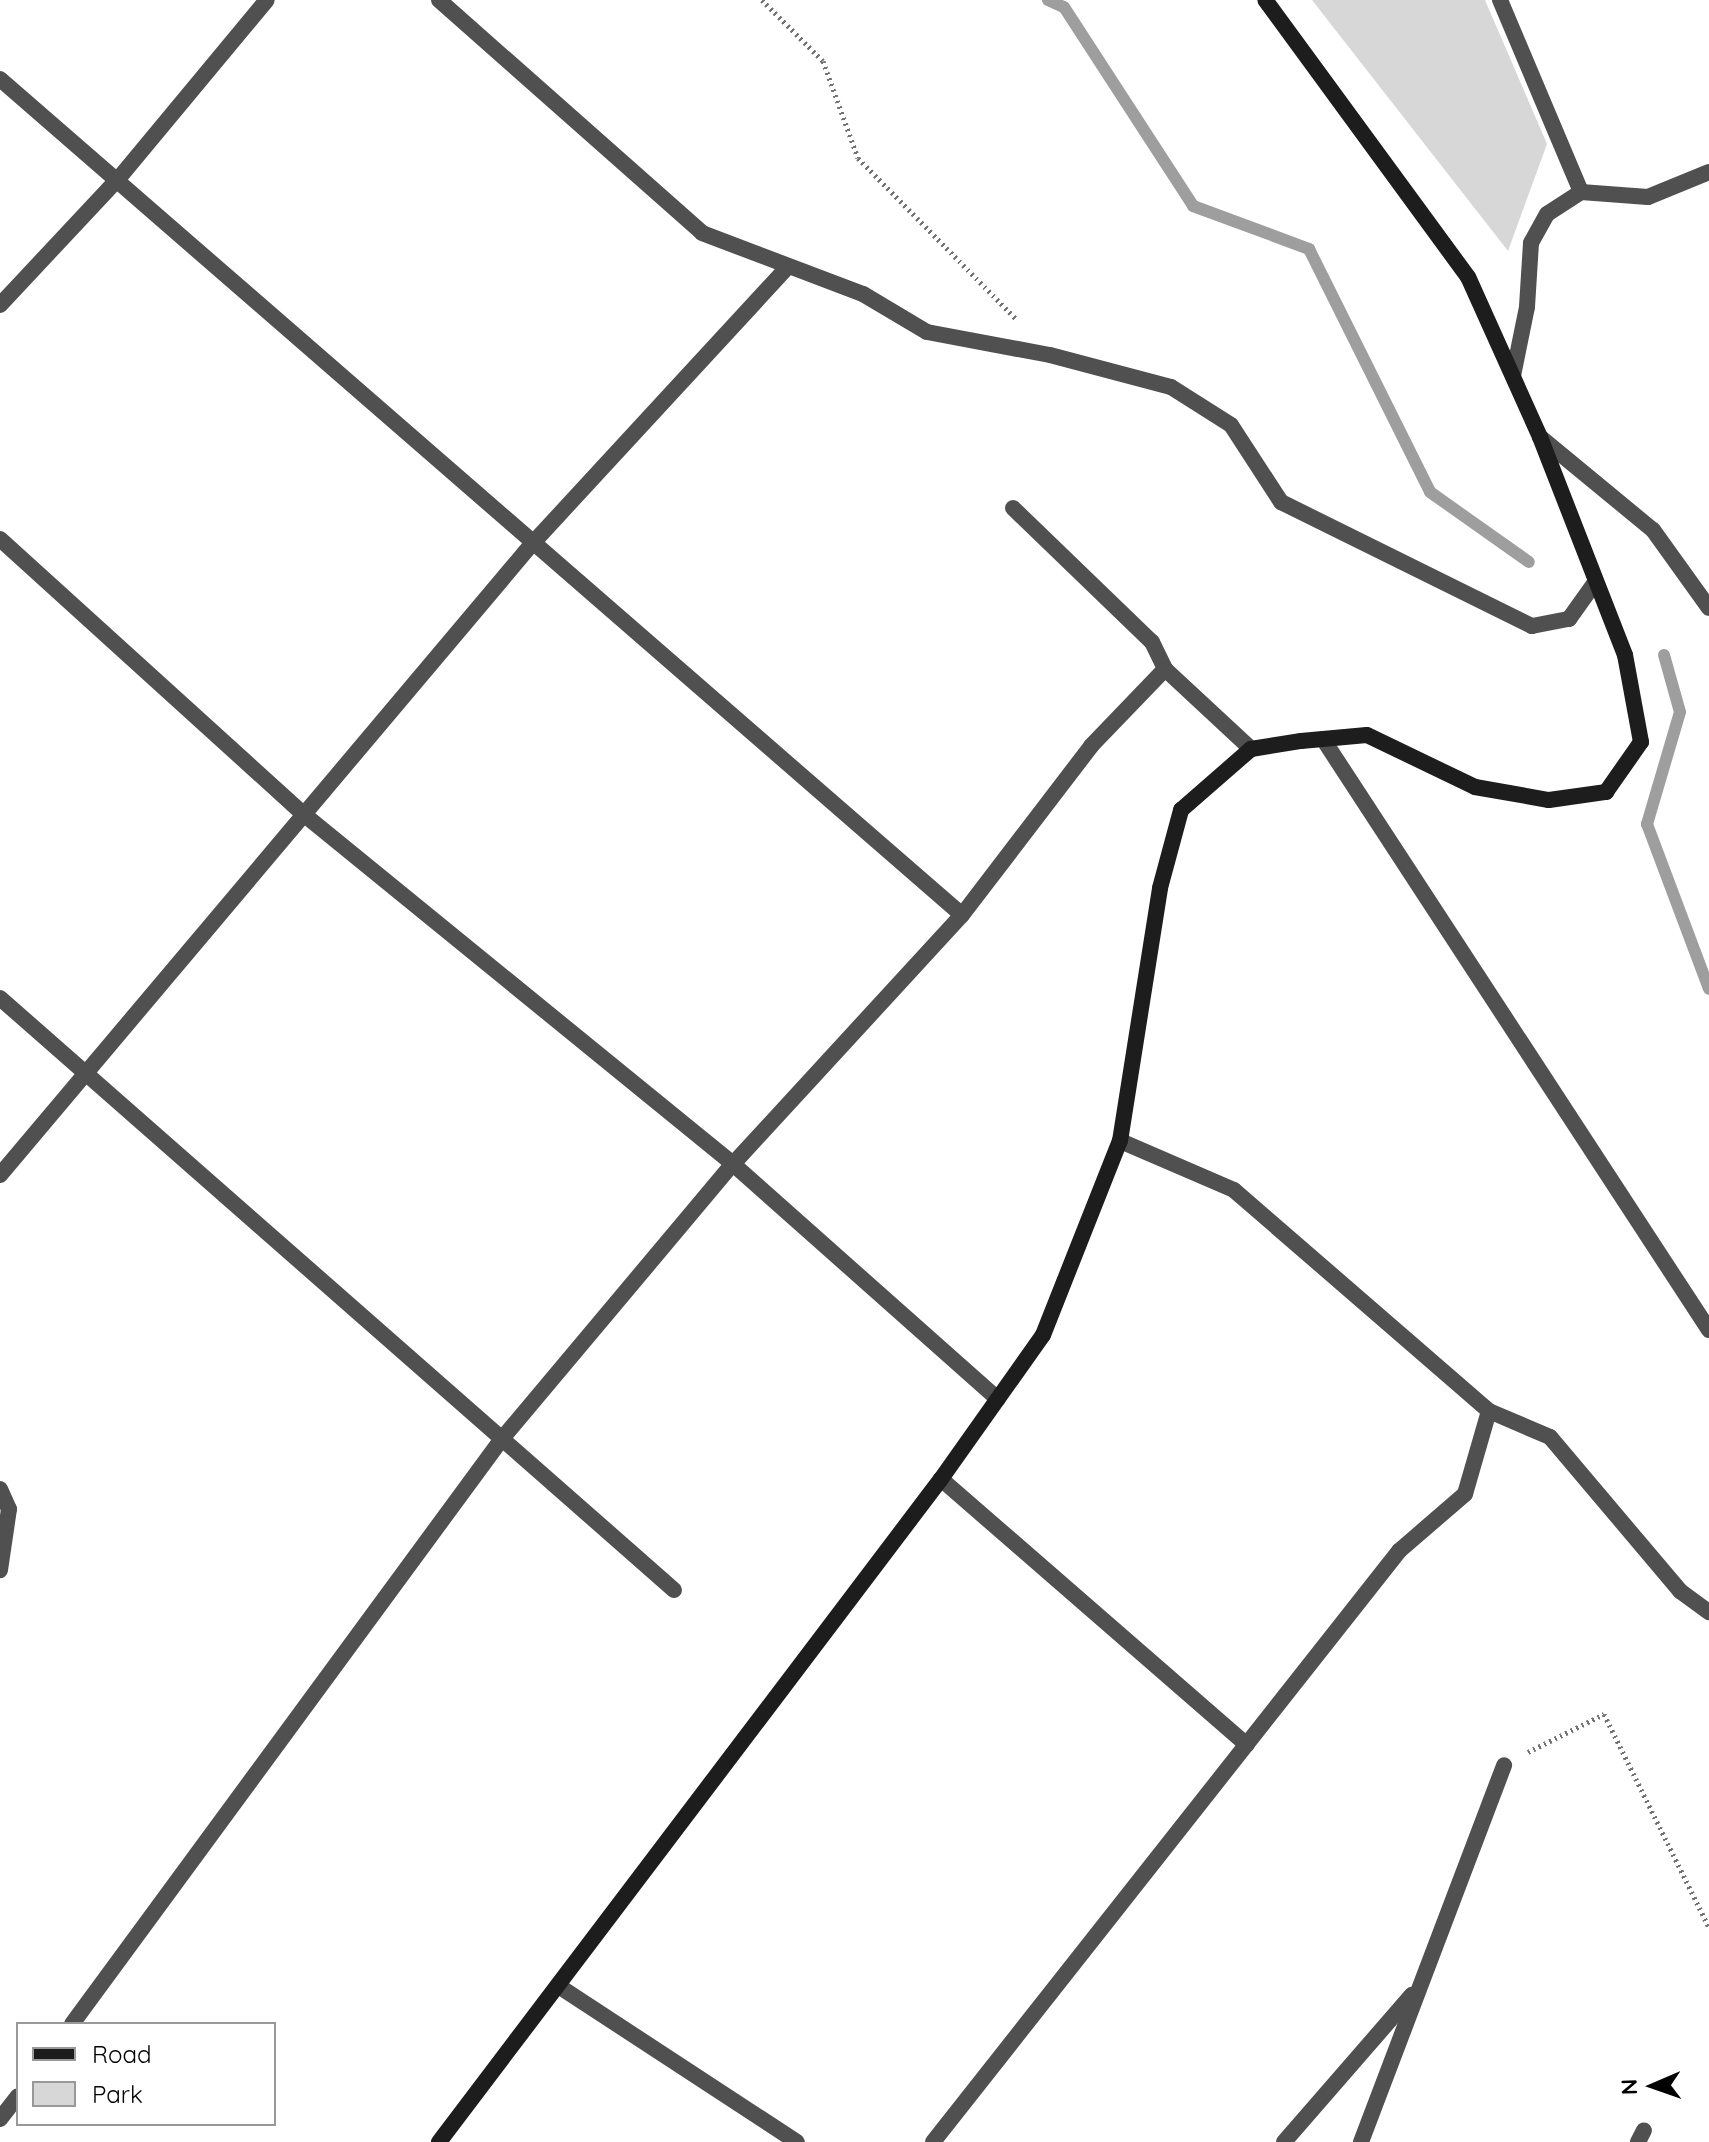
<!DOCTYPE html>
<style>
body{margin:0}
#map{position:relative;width:1709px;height:2142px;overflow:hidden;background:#fff;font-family:Quicksand,sans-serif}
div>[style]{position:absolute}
.green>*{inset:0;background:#d7d7d7}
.stream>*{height:12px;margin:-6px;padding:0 6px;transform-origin:6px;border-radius:6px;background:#9e9e9e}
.path>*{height:5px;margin-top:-2.5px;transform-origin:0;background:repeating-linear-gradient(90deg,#727272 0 2px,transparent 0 6px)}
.lane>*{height:16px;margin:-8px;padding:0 8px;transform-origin:8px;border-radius:8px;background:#505050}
.street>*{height:16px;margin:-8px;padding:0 8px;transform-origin:8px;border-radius:8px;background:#505050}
.secondary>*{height:16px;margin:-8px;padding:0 8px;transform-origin:8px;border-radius:8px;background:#1d1d1d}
span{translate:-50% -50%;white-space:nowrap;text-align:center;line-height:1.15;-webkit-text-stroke:8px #fff;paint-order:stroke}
.legend{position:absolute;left:16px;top:2022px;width:260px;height:104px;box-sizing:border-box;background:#fff;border:2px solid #999;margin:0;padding:10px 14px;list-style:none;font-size:24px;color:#000}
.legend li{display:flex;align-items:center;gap:16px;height:40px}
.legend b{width:40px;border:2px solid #999}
.north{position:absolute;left:1613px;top:2046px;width:80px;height:80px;-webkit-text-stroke:6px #fff;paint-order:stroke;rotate:268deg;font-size:22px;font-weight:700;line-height:32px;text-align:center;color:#000}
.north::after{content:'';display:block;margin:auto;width:28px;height:36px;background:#000;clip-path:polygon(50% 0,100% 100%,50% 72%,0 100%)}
</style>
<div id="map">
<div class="green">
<div style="clip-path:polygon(1312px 0,1485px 0,1547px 144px,1508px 251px)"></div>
</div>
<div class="stream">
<div style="left:1048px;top:0;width:17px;rotate:24deg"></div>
<div style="left:1064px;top:7px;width:237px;rotate:57deg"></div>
<div style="left:1193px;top:206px;width:124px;rotate:20.3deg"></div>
<div style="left:1309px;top:249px;width:271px;rotate:63.5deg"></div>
<div style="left:1430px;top:492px;width:121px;rotate:35.3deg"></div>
<div style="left:1664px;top:655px;width:59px;rotate:74.3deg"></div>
<div style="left:1680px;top:712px;width:117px;rotate:106.4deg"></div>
<div style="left:1647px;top:824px;width:176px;rotate:69.4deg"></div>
</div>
<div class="path">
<div style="left:762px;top:0;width:86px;rotate:45deg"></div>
<div style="left:823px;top:61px;width:103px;rotate:70.2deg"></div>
<div style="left:858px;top:158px;width:226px;rotate:45.5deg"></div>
<div style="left:1528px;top:1752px;width:85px;rotate:-26.6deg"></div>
<div style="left:1604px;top:1714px;width:237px;rotate:63.8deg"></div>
</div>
<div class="lane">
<div style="left:1581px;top:192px;width:67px;rotate:4.3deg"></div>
<div style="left:1648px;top:197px;width:66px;rotate:-22.3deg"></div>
<div style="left:1013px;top:508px;width:193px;rotate:44deg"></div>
<div style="left:1152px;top:642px;width:30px;rotate:64deg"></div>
<div style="left:1323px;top:739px;width:706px;rotate:56.85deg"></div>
<div style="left:1489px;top:1411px;width:66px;rotate:23.1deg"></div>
<div style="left:1550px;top:1437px;width:202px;rotate:49.8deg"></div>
<div style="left:1680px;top:1591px;width:36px;rotate:36deg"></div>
</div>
<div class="street">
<div style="left:439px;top:0;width:351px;rotate:41.5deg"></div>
<div style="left:702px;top:233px;width:172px;rotate:20.8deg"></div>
<div style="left:863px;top:294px;width:74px;rotate:30.7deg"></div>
<div style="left:927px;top:332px;width:125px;rotate:10.6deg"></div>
<div style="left:1050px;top:355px;width:125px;rotate:14.8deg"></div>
<div style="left:1171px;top:387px;width:71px;rotate:32.3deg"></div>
<div style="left:1231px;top:425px;width:92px;rotate:57deg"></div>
<div style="left:1281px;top:502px;width:280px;rotate:26.3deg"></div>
<div style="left:1532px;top:626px;width:38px;rotate:-11deg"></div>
<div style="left:1569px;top:619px;width:43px;rotate:-54.5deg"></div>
<div style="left:1500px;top:0;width:208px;rotate:67.1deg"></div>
<div style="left:1581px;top:192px;width:40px;rotate:147.1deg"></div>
<div style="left:1547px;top:214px;width:33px;rotate:119deg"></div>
<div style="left:1531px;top:243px;width:64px;rotate:93.6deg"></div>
<div style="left:1527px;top:307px;width:70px;rotate:101.5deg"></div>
<div style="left:0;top:79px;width:1274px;rotate:40.99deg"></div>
<div style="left:0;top:305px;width:174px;rotate:-46.9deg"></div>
<div style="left:119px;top:178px;width:231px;rotate:-50.3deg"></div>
<div style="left:1540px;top:437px;width:146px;rotate:39.5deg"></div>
<div style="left:1653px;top:530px;width:96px;rotate:54.3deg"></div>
<div style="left:0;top:539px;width:406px;rotate:42.2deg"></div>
<div style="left:301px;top:812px;width:557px;rotate:39.17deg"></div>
<div style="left:733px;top:1164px;width:354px;rotate:41.6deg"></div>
<div style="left:0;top:998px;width:897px;rotate:41.29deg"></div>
<div style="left:0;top:1175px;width:825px;rotate:-49.87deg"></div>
<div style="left:532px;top:544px;width:374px;rotate:-47.3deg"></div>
<div style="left:941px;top:1479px;width:405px;rotate:41deg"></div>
<div style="left:0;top:1489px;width:22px;rotate:66deg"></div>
<div style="left:9px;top:1509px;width:62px;rotate:98.4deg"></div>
<div style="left:560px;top:1987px;width:283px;rotate:33.2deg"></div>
<div style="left:72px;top:2024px;width:725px;rotate:-53.7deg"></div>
<div style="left:501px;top:1440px;width:361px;rotate:-50deg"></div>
<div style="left:733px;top:1164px;width:338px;rotate:-47.4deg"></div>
<div style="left:962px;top:915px;width:213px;rotate:-52.6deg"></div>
<div style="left:1091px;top:746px;width:107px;rotate:-46.1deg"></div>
<div style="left:1165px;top:669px;width:117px;rotate:42.9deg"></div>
<div style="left:0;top:2119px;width:29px;rotate:-52deg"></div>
<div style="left:933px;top:2142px;width:753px;rotate:-51.74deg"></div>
<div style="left:1399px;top:1551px;width:87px;rotate:-40.8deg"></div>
<div style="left:1465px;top:1494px;width:86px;rotate:-73.9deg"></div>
<div style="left:1489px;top:1411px;width:337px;rotate:-139.1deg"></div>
<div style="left:1234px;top:1190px;width:124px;rotate:-156.7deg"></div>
<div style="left:1284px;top:2142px;width:195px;rotate:-49deg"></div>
<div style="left:1361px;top:2142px;width:403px;rotate:-69.2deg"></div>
<div style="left:1638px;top:2142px;width:13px;rotate:-63deg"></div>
</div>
<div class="secondary">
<div style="left:439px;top:2142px;width:832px;rotate:-52.87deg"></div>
<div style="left:941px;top:1479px;width:176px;rotate:-54.7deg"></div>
<div style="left:1043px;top:1335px;width:209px;rotate:-68.4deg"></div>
<div style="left:1120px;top:1141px;width:256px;rotate:-81deg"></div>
<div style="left:1160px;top:888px;width:81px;rotate:-74.9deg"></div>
<div style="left:1181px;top:810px;width:93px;rotate:-41.1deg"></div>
<div style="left:1251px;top:749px;width:51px;rotate:-9.1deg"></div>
<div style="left:1301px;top:741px;width:66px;rotate:-5.2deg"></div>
<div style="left:1367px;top:735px;width:120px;rotate:25.7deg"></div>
<div style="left:1475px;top:787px;width:75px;rotate:10deg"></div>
<div style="left:1549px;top:800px;width:58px;rotate:-8deg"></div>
<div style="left:1606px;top:792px;width:61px;rotate:-55deg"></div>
<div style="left:1641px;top:742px;width:88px;rotate:-100.4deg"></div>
<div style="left:1625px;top:655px;width:234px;rotate:-111.3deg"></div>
<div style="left:1540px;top:437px;width:175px;rotate:-114.2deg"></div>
<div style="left:1468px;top:277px;width:343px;rotate:-126.2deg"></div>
</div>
<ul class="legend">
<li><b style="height:10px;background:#1d1d1d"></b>Road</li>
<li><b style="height:22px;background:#d7d7d7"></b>Park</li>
</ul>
<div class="north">N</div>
</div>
